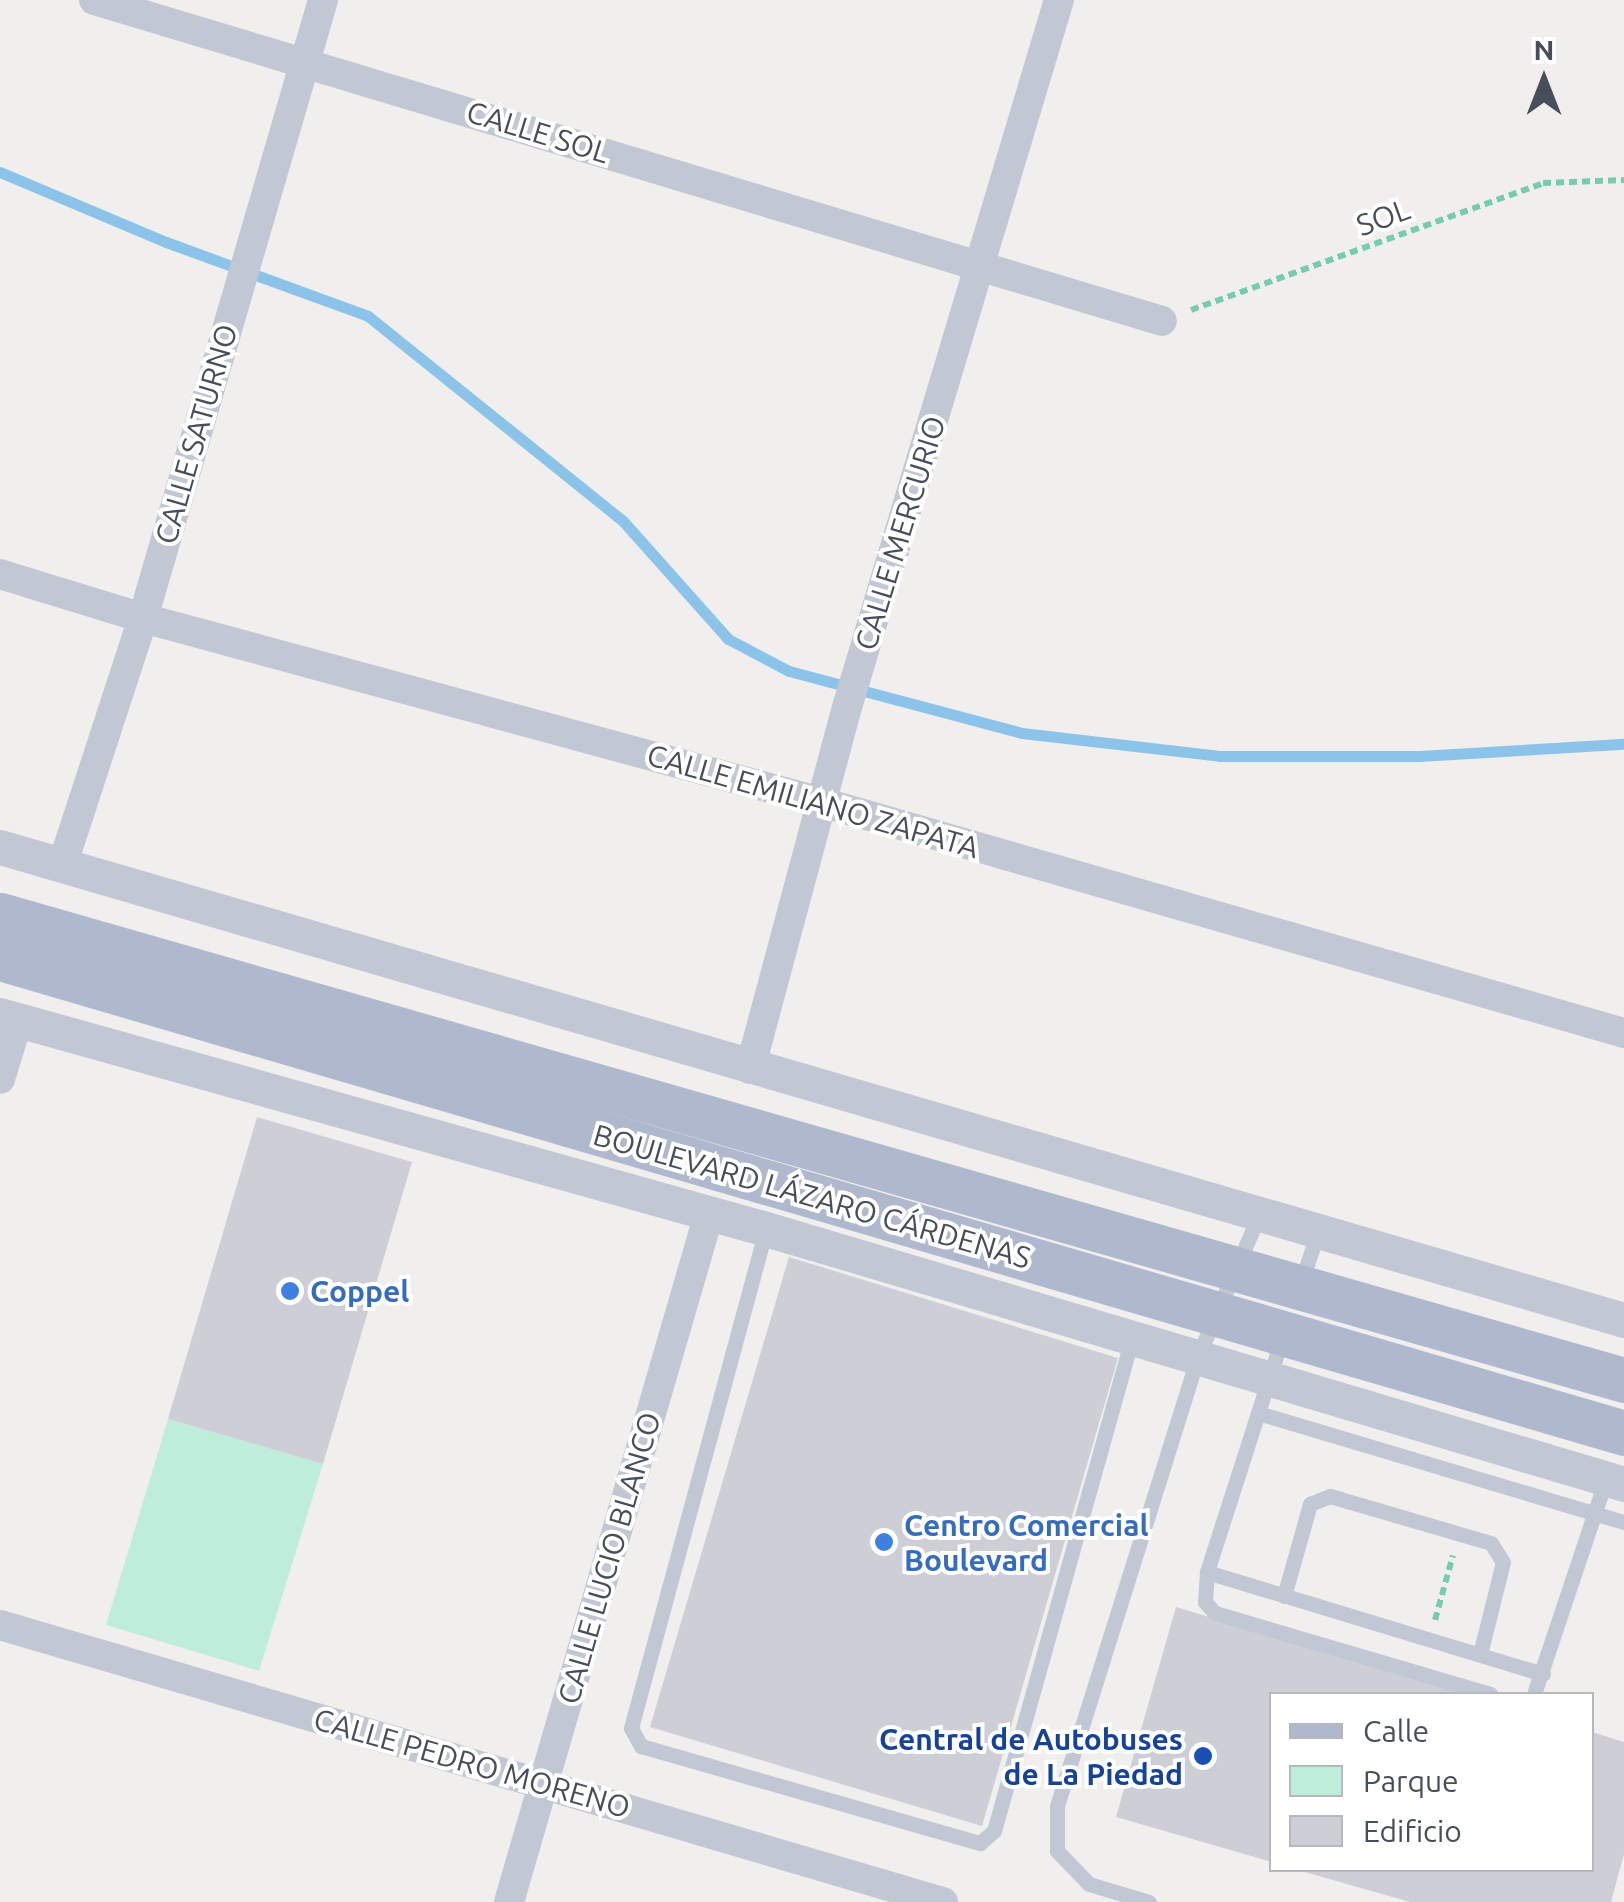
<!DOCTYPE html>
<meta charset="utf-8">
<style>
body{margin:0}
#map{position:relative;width:1624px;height:1902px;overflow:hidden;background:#f1efee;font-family:Ubuntu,sans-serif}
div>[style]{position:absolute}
.green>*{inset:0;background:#beeed9}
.stream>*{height:11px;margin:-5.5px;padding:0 5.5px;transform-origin:5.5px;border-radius:5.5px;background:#8cc4e9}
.building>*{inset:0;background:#cecfd6}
.path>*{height:6px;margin-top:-3px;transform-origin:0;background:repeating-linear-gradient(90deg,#76cbb1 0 8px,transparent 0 13px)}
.service>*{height:15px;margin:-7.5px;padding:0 7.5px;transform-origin:7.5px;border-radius:7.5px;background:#c2c8d3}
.minor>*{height:30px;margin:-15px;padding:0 15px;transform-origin:15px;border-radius:15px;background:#c2c8d3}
.tertiary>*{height:35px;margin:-17.5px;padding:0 17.5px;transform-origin:17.5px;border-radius:17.5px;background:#c2c8d3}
.primary>*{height:45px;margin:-22.5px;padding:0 22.5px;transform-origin:22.5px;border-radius:22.5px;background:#afb8cd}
.dots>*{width:28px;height:28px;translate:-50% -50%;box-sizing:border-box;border:5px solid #fff;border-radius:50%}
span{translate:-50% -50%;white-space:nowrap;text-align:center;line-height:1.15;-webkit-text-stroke:8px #fff;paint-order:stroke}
.street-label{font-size:30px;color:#474e5b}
.shop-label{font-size:30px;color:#366cbe;font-weight:700}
.left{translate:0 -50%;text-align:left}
.transit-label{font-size:30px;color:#164399;font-weight:700}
.right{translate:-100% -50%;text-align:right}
.legend{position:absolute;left:1269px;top:1692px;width:325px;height:180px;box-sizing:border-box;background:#fff;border:2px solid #b5b8bd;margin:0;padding:12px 18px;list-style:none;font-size:30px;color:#474e5b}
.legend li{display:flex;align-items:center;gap:20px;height:50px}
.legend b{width:50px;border:2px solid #b5b8bd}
.north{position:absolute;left:1494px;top:30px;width:100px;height:100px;-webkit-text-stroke:8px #fff;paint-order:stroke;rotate:0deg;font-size:28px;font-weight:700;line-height:40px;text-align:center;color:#474e5b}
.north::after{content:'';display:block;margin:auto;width:35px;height:45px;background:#474e5b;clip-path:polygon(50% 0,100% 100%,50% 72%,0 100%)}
</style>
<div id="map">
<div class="green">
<div style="clip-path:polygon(168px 1419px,323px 1464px,259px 1671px,106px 1625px)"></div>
</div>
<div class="stream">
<div style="left:0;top:172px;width:180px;rotate:22.9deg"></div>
<div style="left:166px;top:242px;width:215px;rotate:20.1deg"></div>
<div style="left:368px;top:316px;width:327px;rotate:38.8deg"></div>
<div style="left:623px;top:521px;width:158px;rotate:48.3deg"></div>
<div style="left:728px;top:639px;width:69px;rotate:27.7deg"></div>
<div style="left:789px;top:671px;width:241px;rotate:14.9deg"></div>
<div style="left:1022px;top:733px;width:199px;rotate:6.6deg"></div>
<div style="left:1220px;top:756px;width:199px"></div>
<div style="left:1419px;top:756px;width:205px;rotate:-3.4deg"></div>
</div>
<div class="building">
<div style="clip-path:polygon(257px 1117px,412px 1162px,323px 1464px,168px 1419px)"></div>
<div style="clip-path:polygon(789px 1257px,1118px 1358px,982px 1826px,650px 1727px)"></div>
<div style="clip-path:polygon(1176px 1607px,1464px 1694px,1272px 1694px,1272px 1862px,1116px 1817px)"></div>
<div style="clip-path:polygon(1592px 1732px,1624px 1742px,1624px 1854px,1611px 1902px,1410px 1902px,1301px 1871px,1592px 1870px)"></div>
</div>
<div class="path">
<div style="left:1191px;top:310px;width:374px;rotate:-19.8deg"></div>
<div style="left:1543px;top:183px;width:81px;rotate:-2.1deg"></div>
<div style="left:1435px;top:1620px;width:67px;rotate:-74.5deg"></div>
</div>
<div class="service">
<div style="left:766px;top:1229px;width:517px;rotate:105.14deg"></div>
<div style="left:631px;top:1728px;width:21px;rotate:61deg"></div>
<div style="left:641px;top:1746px;width:353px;rotate:16deg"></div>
<div style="left:980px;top:1843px;width:18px;rotate:-41deg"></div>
<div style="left:994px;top:1831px;width:512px;rotate:-74.36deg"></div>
<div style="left:1300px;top:1285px;width:56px;rotate:-71.2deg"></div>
<div style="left:1283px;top:1335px;width:249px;rotate:107.8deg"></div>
<div style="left:1207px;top:1572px;width:30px;rotate:94deg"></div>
<div style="left:1205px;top:1602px;width:15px;rotate:48deg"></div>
<div style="left:1215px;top:1613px;width:287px;rotate:16.4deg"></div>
<div style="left:1258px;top:1413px;width:382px;rotate:16.6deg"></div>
<div style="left:1207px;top:1572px;width:351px;rotate:16.9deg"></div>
<div style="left:1284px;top:1596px;width:96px;rotate:-74.2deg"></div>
<div style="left:1310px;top:1504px;width:22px;rotate:-22deg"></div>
<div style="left:1330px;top:1496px;width:168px;rotate:16.3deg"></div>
<div style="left:1491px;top:1543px;width:22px;rotate:58deg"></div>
<div style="left:1503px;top:1562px;width:95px;rotate:104deg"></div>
<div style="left:1534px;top:1694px;width:227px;rotate:-71.5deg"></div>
<div style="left:1149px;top:1902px;width:63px;rotate:-163.3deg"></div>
<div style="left:1089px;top:1884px;width:46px;rotate:-134.1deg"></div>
<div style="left:1057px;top:1851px;width:45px;rotate:-90deg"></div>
<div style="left:1057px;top:1806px;width:472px;rotate:-72.6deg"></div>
<div style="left:1198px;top:1356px;width:154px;rotate:-66.6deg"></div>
</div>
<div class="minor">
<div style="left:94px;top:0;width:1115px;rotate:16.73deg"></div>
<div style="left:0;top:574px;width:150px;rotate:17.1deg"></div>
<div style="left:143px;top:618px;width:703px;rotate:15.18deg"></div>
<div style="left:821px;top:802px;width:836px;rotate:16.05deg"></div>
<div style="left:62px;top:866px;width:261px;rotate:-71.9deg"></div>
<div style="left:143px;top:618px;width:644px;rotate:-73.76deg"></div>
<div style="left:750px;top:1069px;width:378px;rotate:-75deg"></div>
<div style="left:848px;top:704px;width:735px;rotate:-73.32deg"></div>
<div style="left:0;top:1079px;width:62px;rotate:-73deg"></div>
<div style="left:0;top:1625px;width:983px;rotate:16.37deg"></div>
<div style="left:509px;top:1902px;width:716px;rotate:-73.79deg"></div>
</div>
<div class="tertiary">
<div style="left:0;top:847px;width:1691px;rotate:16.24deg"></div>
<div style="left:0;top:1015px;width:795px;rotate:15.61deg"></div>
<div style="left:766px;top:1229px;width:895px;rotate:16.55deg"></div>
</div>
<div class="primary">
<div style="left:0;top:915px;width:1689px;rotate:15.98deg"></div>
<div style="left:0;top:958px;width:1692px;rotate:16.3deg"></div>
</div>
<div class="dots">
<div style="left:290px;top:1291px;background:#3f7fe0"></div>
<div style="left:884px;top:1542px;background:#3f7fe0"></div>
<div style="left:1203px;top:1756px;background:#1a4fb4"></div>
</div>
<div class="street-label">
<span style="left:538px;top:132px;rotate:17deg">CALLE SOL</span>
<span style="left:1383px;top:217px;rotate:-20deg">SOL</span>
<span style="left:196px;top:434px;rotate:-74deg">CALLE SATURNO</span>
<span style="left:900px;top:533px;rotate:-73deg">CALLE MERCURIO</span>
<span style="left:813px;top:801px;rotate:16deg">CALLE EMILIANO ZAPATA</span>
<span style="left:812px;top:1196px;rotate:16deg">BOULEVARD LÁZARO CÁRDENAS</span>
<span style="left:609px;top:1558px;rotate:-74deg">CALLE LUCIO BLANCO</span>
<span style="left:472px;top:1763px;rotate:16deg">CALLE PEDRO MORENO</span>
</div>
<div class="shop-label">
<span class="left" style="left:310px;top:1291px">Coppel</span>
<span class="left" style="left:904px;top:1542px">Centro Comercial<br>Boulevard</span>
</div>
<div class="transit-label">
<span class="right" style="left:1183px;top:1756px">Central de Autobuses<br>de La Piedad</span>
</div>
<ul class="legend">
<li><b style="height:12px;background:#afb8cd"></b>Calle</li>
<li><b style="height:28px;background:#beeed9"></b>Parque</li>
<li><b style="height:28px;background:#cecfd6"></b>Edificio</li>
</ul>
<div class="north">N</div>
</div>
